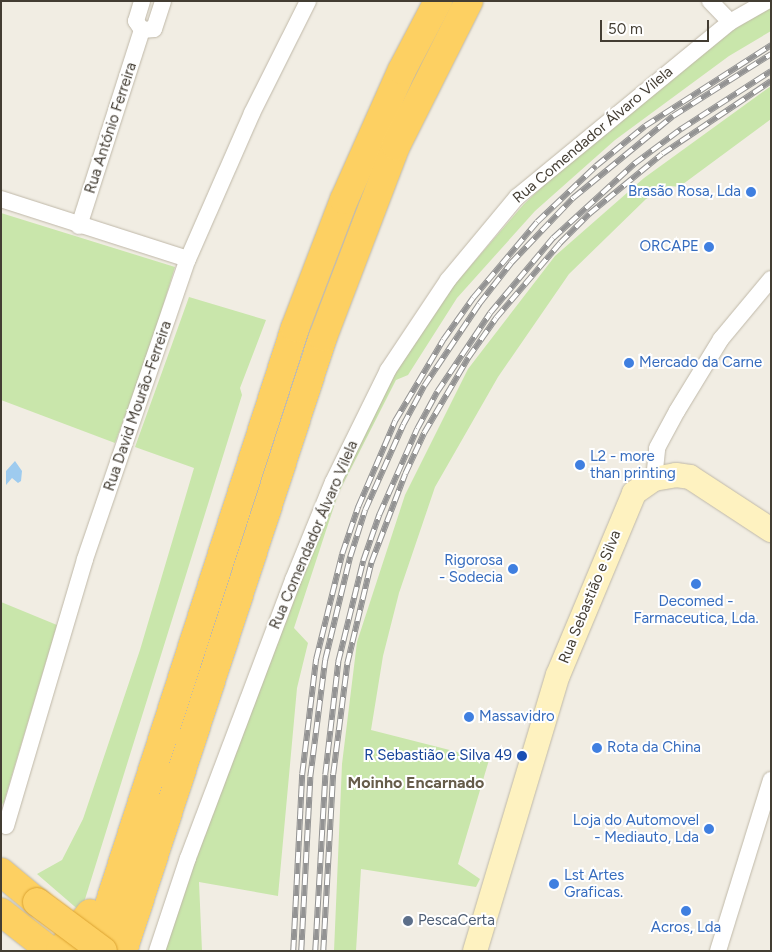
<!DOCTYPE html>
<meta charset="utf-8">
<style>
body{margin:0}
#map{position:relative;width:772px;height:952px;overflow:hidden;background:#f1ede3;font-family:Figtree,sans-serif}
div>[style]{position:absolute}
.green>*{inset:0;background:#c9e6ab}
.water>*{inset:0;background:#9ecbef}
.roads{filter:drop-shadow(0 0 1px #bfb8a8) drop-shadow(0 0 1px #bfb8a8)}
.street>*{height:16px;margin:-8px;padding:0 8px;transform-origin:8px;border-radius:8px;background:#fff}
.secondary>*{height:24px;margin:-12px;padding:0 12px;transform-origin:12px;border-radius:12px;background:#fef2c0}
.highway>*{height:28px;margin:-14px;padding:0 14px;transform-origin:14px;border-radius:14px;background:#fdd062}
.rail>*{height:5.5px;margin-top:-2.75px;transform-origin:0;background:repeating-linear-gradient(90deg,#fff 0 11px,#939393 0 22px);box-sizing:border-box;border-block:1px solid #939393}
.bridges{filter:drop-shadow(0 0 1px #dca432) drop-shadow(0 0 1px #dca432)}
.highway-bridge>*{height:28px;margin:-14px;padding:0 14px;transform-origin:14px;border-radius:14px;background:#fdd062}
.dots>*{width:14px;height:14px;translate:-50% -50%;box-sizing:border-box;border:2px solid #fff;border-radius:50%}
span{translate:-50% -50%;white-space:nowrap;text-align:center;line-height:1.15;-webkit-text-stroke:4px #fff;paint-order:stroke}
.street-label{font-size:15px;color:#433d33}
.shop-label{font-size:15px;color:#366cbe}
.right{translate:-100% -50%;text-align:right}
.left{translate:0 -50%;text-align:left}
.transit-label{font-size:15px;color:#164399}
.service-label{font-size:15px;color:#4e5e75}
.neighbourhood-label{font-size:16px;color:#665c4a;font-weight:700}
.frame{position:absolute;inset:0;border:2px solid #433d33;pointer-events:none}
.scale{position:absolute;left:600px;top:20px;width:109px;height:22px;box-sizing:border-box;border:2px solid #433d33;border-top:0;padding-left:6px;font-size:15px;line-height:18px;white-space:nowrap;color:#433d33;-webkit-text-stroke:4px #fff;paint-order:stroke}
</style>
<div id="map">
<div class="green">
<div style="clip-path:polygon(771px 7px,771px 31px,729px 56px,615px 140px,535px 211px,457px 298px,408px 375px,396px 380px,338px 494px,294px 628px,308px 643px,297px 688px,278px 896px,199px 882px,202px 951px,164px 951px,185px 879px,335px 490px,384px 391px,448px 292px,524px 204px,569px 162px,733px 30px)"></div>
<div style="clip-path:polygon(771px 86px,771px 119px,679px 187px,671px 186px,646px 199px,569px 274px,498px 377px,435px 487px,399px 593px,383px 656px,371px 730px,489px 760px,458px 864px,480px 879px,476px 887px,361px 869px,356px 951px,334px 951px,342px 764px,357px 642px,405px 495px,468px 369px,555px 256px,644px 178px)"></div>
<div style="clip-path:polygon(1px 213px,175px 267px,148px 354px,115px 443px,1px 400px)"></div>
<div style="clip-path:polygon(189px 297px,266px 320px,240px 388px,242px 395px,81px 912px,37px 874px,62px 860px,83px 819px,140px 650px,194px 468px,135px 447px)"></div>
<div style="clip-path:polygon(1px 602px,57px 625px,3px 805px,1px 801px)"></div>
</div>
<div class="water">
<div style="clip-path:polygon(15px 461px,22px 471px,21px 481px,18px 483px,12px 478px,6px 485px,6px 471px)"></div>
</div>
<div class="roads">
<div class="street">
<div style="left:710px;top:1px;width:29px;rotate:46deg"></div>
<div style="left:142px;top:30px;width:12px;rotate:-5deg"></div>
<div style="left:154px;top:29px;width:29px;rotate:-72deg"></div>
<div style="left:142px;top:30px;width:11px;rotate:-124deg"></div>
<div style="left:136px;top:21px;width:21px;rotate:-73deg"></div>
<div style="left:1px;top:199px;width:196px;rotate:17.8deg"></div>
<div style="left:79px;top:226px;width:206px;rotate:-72.2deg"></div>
<div style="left:654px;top:479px;width:31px;rotate:-84deg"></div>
<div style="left:657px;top:448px;width:42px;rotate:-61.6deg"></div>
<div style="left:677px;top:411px;width:84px;rotate:-58.6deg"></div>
<div style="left:721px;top:339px;width:78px;rotate:-50.2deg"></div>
<div style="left:6px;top:826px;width:278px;rotate:-73.5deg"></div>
<div style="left:85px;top:559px;width:317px;rotate:-71.1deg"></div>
<div style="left:188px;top:259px;width:159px;rotate:-66.3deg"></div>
<div style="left:252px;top:113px;width:125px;rotate:-63.4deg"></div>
<div style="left:157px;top:951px;width:98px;rotate:-71.6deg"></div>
<div style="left:188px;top:858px;width:297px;rotate:-69.3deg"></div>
<div style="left:293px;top:580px;width:106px;rotate:-67.8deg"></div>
<div style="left:333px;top:482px;width:125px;rotate:-63.8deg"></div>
<div style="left:388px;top:370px;width:108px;rotate:-56.3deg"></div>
<div style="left:448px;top:280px;width:108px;rotate:-50.3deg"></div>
<div style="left:517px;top:197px;width:276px;rotate:-39.4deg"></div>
<div style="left:730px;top:22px;width:43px;rotate:-29.6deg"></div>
<div style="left:718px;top:951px;width:179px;rotate:-72.8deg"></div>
</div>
<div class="secondary">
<div style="left:475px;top:951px;width:288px;rotate:-73.3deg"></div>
<div style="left:558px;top:675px;width:197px;rotate:-67.3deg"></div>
<div style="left:634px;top:493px;width:24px;rotate:-35deg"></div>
<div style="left:654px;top:479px;width:22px;rotate:-10deg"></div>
<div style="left:676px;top:475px;width:14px;rotate:8deg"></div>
<div style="left:690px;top:477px;width:97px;rotate:33.2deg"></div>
</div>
<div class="highway">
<div style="left:1px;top:872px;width:47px;rotate:39.8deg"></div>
<div style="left:1px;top:912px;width:63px;rotate:38deg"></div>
<div style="left:60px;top:951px;width:48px;rotate:-51.7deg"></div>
<div style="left:94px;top:951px;width:655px;rotate:-72.12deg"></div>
<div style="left:295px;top:328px;width:137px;rotate:-69.1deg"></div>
<div style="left:344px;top:200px;width:142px;rotate:-66deg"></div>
<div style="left:402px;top:70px;width:78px;rotate:-62.4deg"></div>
<div style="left:123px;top:951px;width:646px;rotate:-71.96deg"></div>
<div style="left:323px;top:337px;width:204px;rotate:-69.1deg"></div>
<div style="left:396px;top:146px;width:162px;rotate:-63.3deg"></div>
</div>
</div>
<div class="rail">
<div style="left:293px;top:951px;width:177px;rotate:-87.1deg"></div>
<div style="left:302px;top:774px;width:116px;rotate:-83.1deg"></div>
<div style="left:316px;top:659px;width:108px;rotate:-76.1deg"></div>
<div style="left:342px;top:554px;width:50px;rotate:-71.2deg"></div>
<div style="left:358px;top:507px;width:94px;rotate:-66.7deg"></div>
<div style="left:395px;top:421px;width:94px;rotate:-59.3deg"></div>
<div style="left:443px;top:340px;width:52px;rotate:-54.5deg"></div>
<div style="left:473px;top:298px;width:99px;rotate:-49.9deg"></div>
<div style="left:537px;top:222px;width:81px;rotate:-43.5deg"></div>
<div style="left:596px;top:166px;width:63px;rotate:-39.2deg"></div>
<div style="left:645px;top:126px;width:150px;rotate:-32.7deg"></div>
<div style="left:301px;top:951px;width:174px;rotate:-87deg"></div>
<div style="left:310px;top:777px;width:118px;rotate:-82.7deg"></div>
<div style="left:325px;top:660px;width:106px;rotate:-76.4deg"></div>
<div style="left:350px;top:557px;width:49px;rotate:-72.3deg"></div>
<div style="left:365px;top:510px;width:93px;rotate:-65.9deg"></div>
<div style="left:403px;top:425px;width:44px;rotate:-61.7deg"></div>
<div style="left:424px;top:386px;width:99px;rotate:-56.1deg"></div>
<div style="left:479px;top:304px;width:52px;rotate:-52deg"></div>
<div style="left:511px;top:263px;width:90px;rotate:-46.4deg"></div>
<div style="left:573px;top:198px;width:129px;rotate:-39.4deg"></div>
<div style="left:673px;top:116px;width:116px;rotate:-32.3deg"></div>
<div style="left:315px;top:951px;width:176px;rotate:-86.7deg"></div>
<div style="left:325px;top:775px;width:114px;rotate:-83.4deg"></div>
<div style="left:338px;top:662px;width:104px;rotate:-76.1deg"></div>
<div style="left:363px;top:561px;width:49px;rotate:-70.8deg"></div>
<div style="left:379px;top:515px;width:94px;rotate:-66.2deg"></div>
<div style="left:417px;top:429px;width:42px;rotate:-61.6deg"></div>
<div style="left:437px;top:392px;width:95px;rotate:-56.1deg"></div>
<div style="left:490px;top:313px;width:98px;rotate:-50deg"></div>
<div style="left:553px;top:238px;width:110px;rotate:-42.4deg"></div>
<div style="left:634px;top:164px;width:59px;rotate:-36.7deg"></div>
<div style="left:681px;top:129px;width:107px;rotate:-32.8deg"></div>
<div style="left:323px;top:951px;width:177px;rotate:-86.8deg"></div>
<div style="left:333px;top:774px;width:111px;rotate:-82.7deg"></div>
<div style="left:347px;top:664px;width:104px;rotate:-76.6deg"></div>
<div style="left:371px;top:563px;width:95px;rotate:-69.1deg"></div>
<div style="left:405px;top:474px;width:45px;rotate:-65.1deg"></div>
<div style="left:424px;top:433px;width:87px;rotate:-59.6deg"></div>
<div style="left:468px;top:358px;width:49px;rotate:-55deg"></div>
<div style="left:496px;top:318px;width:99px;rotate:-49.5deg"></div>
<div style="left:560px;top:243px;width:41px;rotate:-45deg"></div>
<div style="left:589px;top:214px;width:94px;rotate:-39.4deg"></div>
<div style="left:662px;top:154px;width:131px;rotate:-33.8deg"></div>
</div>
<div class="bridges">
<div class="highway-bridge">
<div style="left:37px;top:902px;width:82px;rotate:36.6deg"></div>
</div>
</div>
<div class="dots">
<div style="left:751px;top:192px;background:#3f7fe0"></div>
<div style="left:709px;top:247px;background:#3f7fe0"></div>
<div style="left:629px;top:363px;background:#3f7fe0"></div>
<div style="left:580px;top:465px;background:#3f7fe0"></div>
<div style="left:513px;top:569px;background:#3f7fe0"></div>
<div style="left:696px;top:584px;background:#3f7fe0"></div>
<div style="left:469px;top:717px;background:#3f7fe0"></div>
<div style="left:597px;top:748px;background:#3f7fe0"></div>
<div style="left:522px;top:756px;background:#1a4fb4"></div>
<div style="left:709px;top:829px;background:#3f7fe0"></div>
<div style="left:554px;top:884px;background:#3f7fe0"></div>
<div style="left:686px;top:911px;background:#3f7fe0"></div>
<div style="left:408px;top:921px;background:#5c6f8a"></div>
</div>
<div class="street-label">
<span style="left:111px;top:128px;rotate:-72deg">Rua António Ferreira</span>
<span style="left:593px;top:135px;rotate:-40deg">Rua Comendador Álvaro Vilela</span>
<span style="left:138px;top:406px;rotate:-71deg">Rua David Mourão-Ferreira</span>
<span style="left:314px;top:535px;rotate:-67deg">Rua Comendador Álvaro Vilela</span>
<span style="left:590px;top:597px;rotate:-68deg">Rua Sebastião e Silva</span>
</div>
<div class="shop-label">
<span class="right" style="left:741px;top:192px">Brasão Rosa, Lda</span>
<span class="right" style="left:699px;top:247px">ORCAPE</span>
<span class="left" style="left:639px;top:363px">Mercado da Carne</span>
<span class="left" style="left:590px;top:465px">L2 - more<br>than printing</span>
<span class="right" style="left:503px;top:569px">Rigorosa<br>- Sodecia</span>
<span style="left:696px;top:610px">Decomed -<br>Farmaceutica, Lda.</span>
<span class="left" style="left:479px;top:717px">Massavidro</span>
<span class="left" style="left:607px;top:748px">Rota da China</span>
<span class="right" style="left:699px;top:829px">Loja do Automovel<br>- Mediauto, Lda</span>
<span class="left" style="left:564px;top:884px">Lst Artes<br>Graficas.</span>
<span style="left:686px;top:928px">Acros, Lda</span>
</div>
<div class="transit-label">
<span class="right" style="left:512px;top:756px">R Sebastião e Silva 49</span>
</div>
<div class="service-label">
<span class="left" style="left:418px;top:921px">PescaCerta</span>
</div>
<div class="neighbourhood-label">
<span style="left:416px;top:783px">Moinho Encarnado</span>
</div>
<div class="frame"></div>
<div class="scale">50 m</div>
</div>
